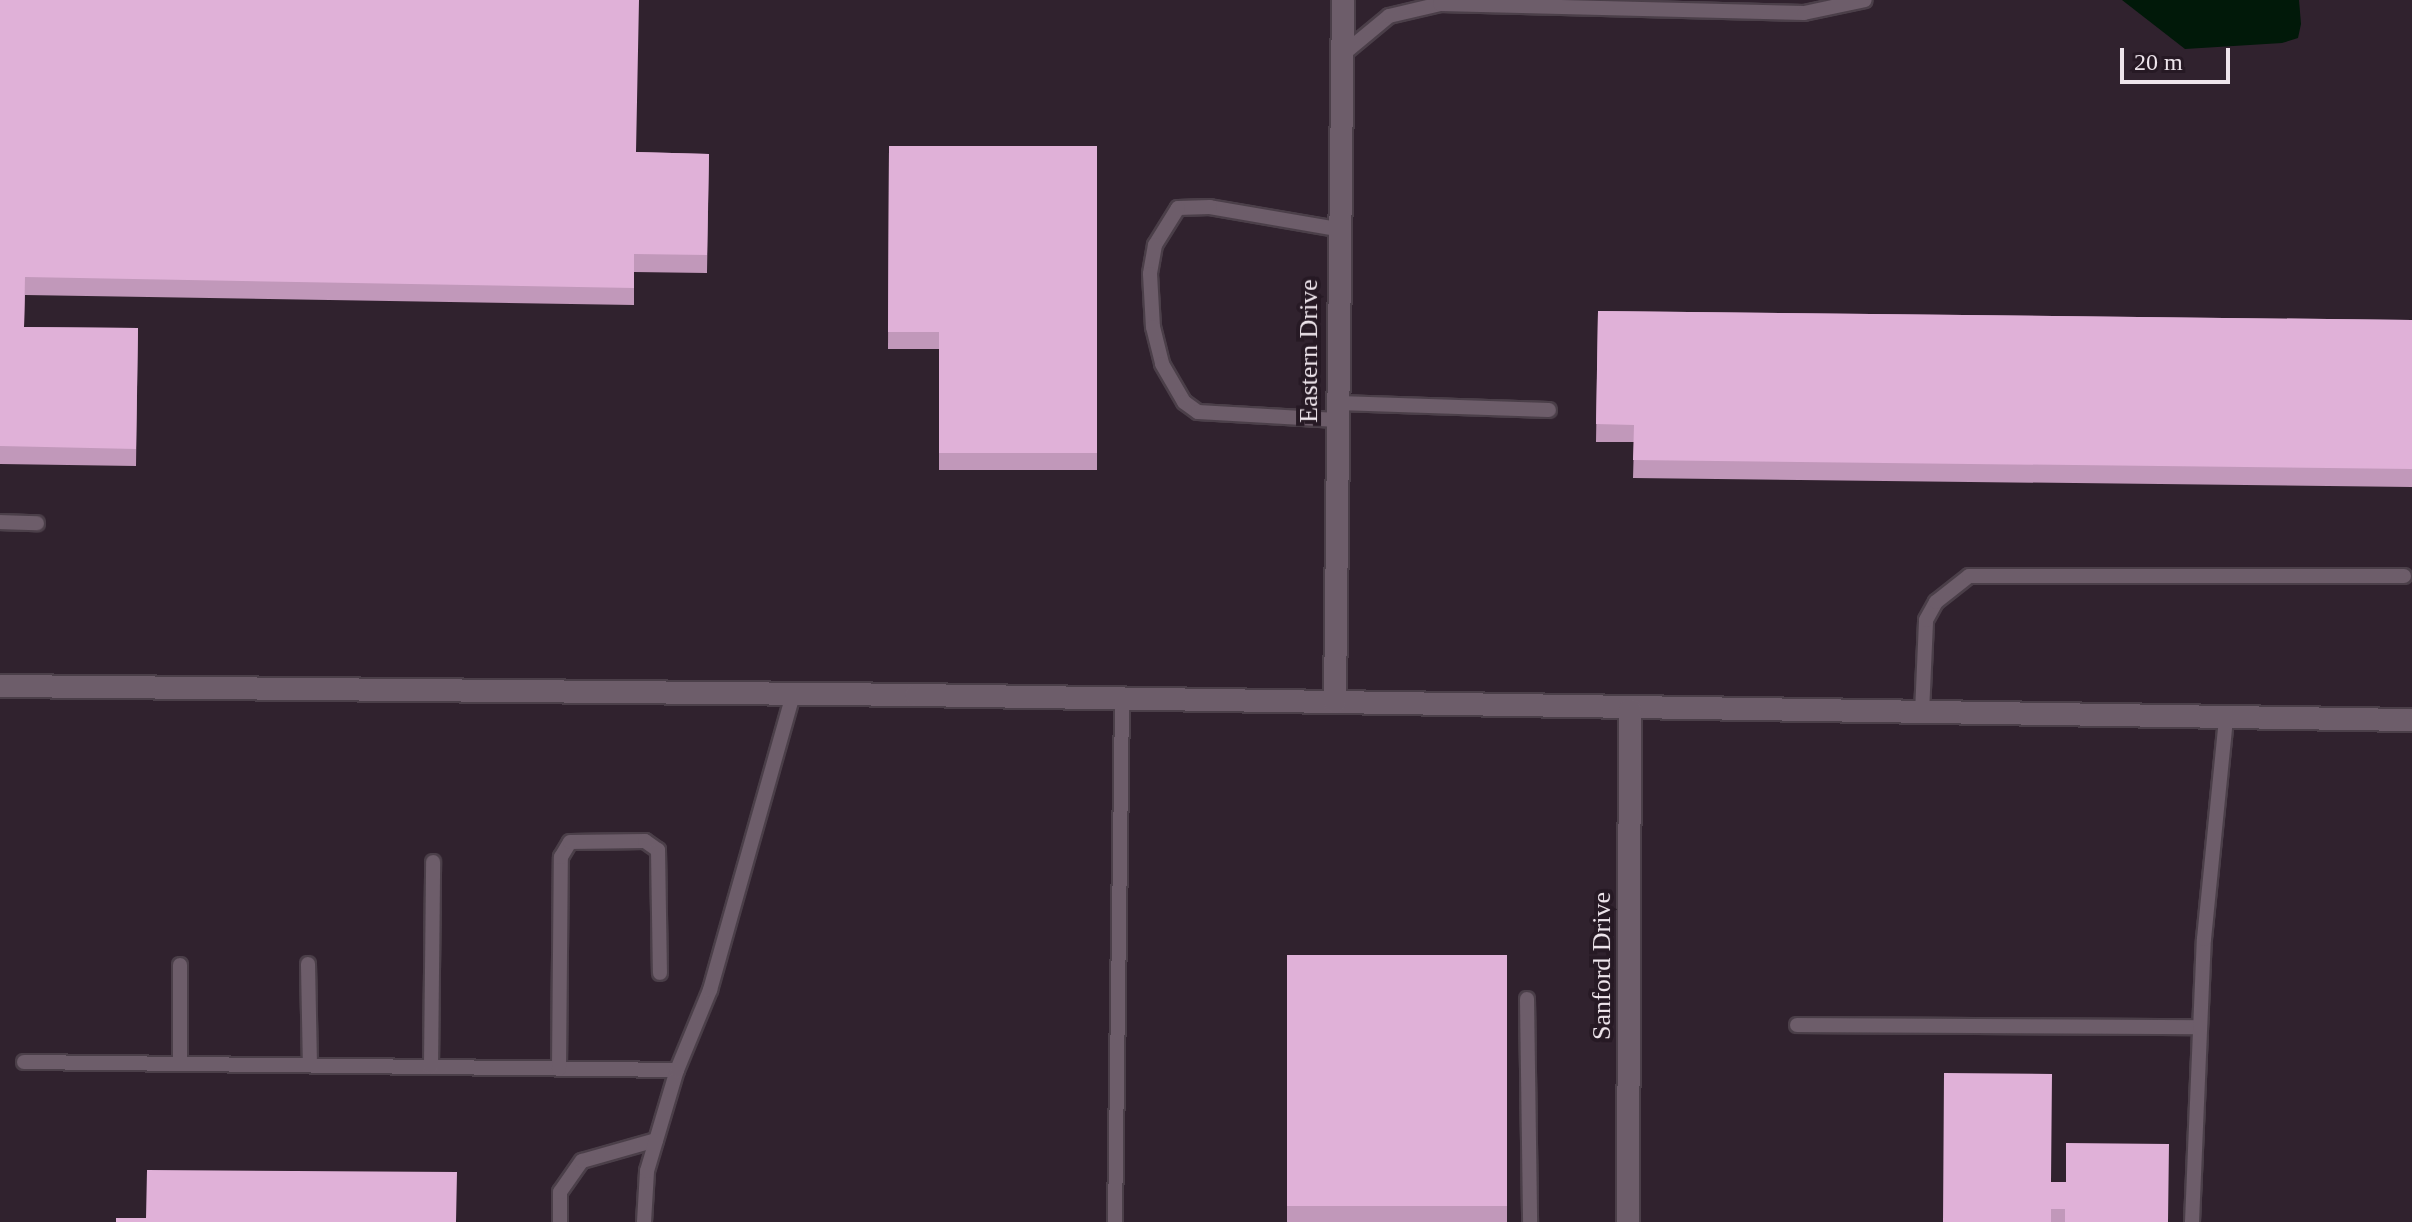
<!DOCTYPE html>
<html>
<head>
<meta charset="utf-8">
<style>
	body { margin:0 }
	#map { position:relative; width:2412px; height:1222px; overflow:hidden; background:#30222e; font-family:"Times New Roman",serif }
	div>[style] { position:absolute }
	.water>* { inset:0; background:#011909 }
	.roads { filter:drop-shadow(2px 0 #4b3f49) drop-shadow(-2px 0 #4b3f49) drop-shadow(0 2px #4b3f49) drop-shadow(0 -2px #4b3f49) }
	.service>* { height:14px; margin:-7px; padding:0 7px; transform-origin:7px; border-radius:7px; background:#6d5d6a }
	.minor>* { height:22px; margin:-11px; padding:0 11px; transform-origin:11px; border-radius:11px; background:#6d5d6a }
	.wall>* { inset:0; background:#c198ba; transform-origin:0 0 }
	.building>* { inset:0; background:#e0b1d8; transform-origin:0 0 }
	span { translate:-50% -50%; white-space:nowrap; text-align:center; line-height:1.15; -webkit-text-stroke:8px #261924; paint-order:stroke }
	.street-label { font-size:26px; color:#eee5ec }
	.scale { position:absolute; left:2120px; top:48px; width:110px; height:36px; box-sizing:border-box; border:4px solid #eee5ec; border-top:0; padding-left:10px; font-size:24px; line-height:28px; white-space:nowrap; color:#eee5ec; -webkit-text-stroke:6px #261924; paint-order:stroke }
</style>
</head>
<body>
<div id="map">
	<div class="water">
		<i style="clip-path:polygon(2122px 0,2299px 0,2301px 24px,2298px 38px,2282px 43px,2185px 49px)"></i>
	</div>
	<div class="roads">
		<div class="service">
			<i style="left:1342px;top:55px;width:61px;rotate:-39.7deg"></i>
			<i style="left:1389px;top:16px;width:52px;rotate:-13.2deg"></i>
			<i style="left:1440px;top:4px;width:364px;rotate:1.4deg"></i>
			<i style="left:1804px;top:13px;width:62px;rotate:-12deg"></i>
			<i style="left:1337px;top:229px;width:129px;rotate:-170.2deg"></i>
			<i style="left:1210px;top:207px;width:32px;rotate:178deg"></i>
			<i style="left:1178px;top:208px;width:44px;rotate:121.9deg"></i>
			<i style="left:1155px;top:245px;width:29px;rotate:100deg"></i>
			<i style="left:1150px;top:274px;width:53px;rotate:86.8deg"></i>
			<i style="left:1153px;top:327px;width:38px;rotate:76deg"></i>
			<i style="left:1162px;top:364px;width:44px;rotate:59.9deg"></i>
			<i style="left:1184px;top:402px;width:17px;rotate:36deg"></i>
			<i style="left:1198px;top:412px;width:139px;rotate:3.3deg"></i>
			<i style="left:1338px;top:403px;width:211px;rotate:1.9deg"></i>
			<i style="left:0;top:522px;width:37px;rotate:2deg"></i>
			<i style="left:1922px;top:713px;width:93px;rotate:-87.5deg"></i>
			<i style="left:1926px;top:620px;width:21px;rotate:-61deg"></i>
			<i style="left:1936px;top:602px;width:42px;rotate:-38.2deg"></i>
			<i style="left:1969px;top:576px;width:435px"></i>
			<i style="left:308px;top:964px;width:101px;rotate:88.9deg"></i>
			<i style="left:1527px;top:999px;width:223px;rotate:89.2deg"></i>
			<i style="left:1797px;top:1025px;width:401px;rotate:0.3deg"></i>
			<i style="left:24px;top:1062px;width:653px;rotate:0.7deg"></i>
			<i style="left:180px;top:1064px;width:99px;rotate:-90deg"></i>
			<i style="left:431px;top:1067px;width:205px;rotate:-89.4deg"></i>
			<i style="left:559px;top:1069px;width:212px;rotate:-89.5deg"></i>
			<i style="left:561px;top:857px;width:17px;rotate:-59deg"></i>
			<i style="left:570px;top:842px;width:75px;rotate:-0.8deg"></i>
			<i style="left:645px;top:841px;width:16px;rotate:35deg"></i>
			<i style="left:658px;top:850px;width:123px;rotate:89.1deg"></i>
			<i style="left:560px;top:1222px;width:30px;rotate:-90deg"></i>
			<i style="left:560px;top:1192px;width:38px;rotate:-55deg"></i>
			<i style="left:582px;top:1161px;width:77px;rotate:-15.8deg"></i>
			<i style="left:644px;top:1222px;width:51px;rotate:-86.6deg"></i>
			<i style="left:647px;top:1171px;width:105px;rotate:-73.5deg"></i>
			<i style="left:677px;top:1070px;width:87px;rotate:-67.6deg"></i>
			<i style="left:710px;top:990px;width:307px;rotate:-74.3deg"></i>
			<i style="left:1115px;top:1222px;width:523px;rotate:-89.23deg"></i>
			<i style="left:2192px;top:1222px;width:283px;rotate:-87.6deg"></i>
			<i style="left:2204px;top:939px;width:222px;rotate:-84.3deg"></i>
		</div>
		<div class="minor">
			<i style="left:0;top:686px;width:916px;rotate:0.56deg"></i>
			<i style="left:916px;top:695px;width:1496px;rotate:0.96deg"></i>
			<i style="left:1335px;top:702px;width:702px;rotate:-89.35deg"></i>
			<i style="left:1628px;top:1222px;width:512px;rotate:-89.78deg"></i>
		</div>
	</div>
	<div class="wall">
		<i style="clip-path:polygon(0 0,636px 152px,709px 154px,707px 273px,634px 272px,634px 305px,25px 295px,24px 327px,138px 328px,136px 466px,0 464px)"></i>
		<i style="clip-path:polygon(889px 146px,1097px 146px,1097px 470px,939px 470px,939px 349px,888px 349px)"></i>
		<i style="clip-path:polygon(1598px 311px,2412px 320px,2412px 487px,1633px 478px,1634px 442px,1596px 442px)"></i>
		<i style="left:1507px;top:955px;width:267px;height:220px;rotate:90deg"></i>
		<i style="clip-path:polygon(2051px 1182px,2168px 1222px,1943px 1222px)"></i>
	</div>
	<div class="building">
		<i style="clip-path:polygon(0 0,639px 0,636px 152px,709px 154px,707px 255px,634px 254px,634px 288px,25px 277px,24px 327px,138px 328px,136px 449px,0 446px)"></i>
		<i style="clip-path:polygon(889px 146px,1097px 146px,1097px 453px,939px 453px,939px 332px,888px 332px)"></i>
		<i style="clip-path:polygon(1598px 311px,2412px 320px,2412px 469px,1633px 460px,1634px 425px,1596px 424px)"></i>
		<i style="left:1507px;top:955px;width:251px;height:220px;rotate:90deg"></i>
		<i style="clip-path:polygon(1944px 1073px,2052px 1074px,2051px 1182px,2066px 1182px,2066px 1143px,2169px 1144px,2168px 1222px,2065px 1222px,2065px 1209px,2051px 1209px,2051px 1222px,1943px 1222px)"></i>
		<i style="clip-path:polygon(147px 1170px,457px 1172px,456px 1222px,116px 1222px,116px 1218px,146px 1218px)"></i>
	</div>
	<div class="street-label">
		<span style="left:1309px;top:351px;rotate:-90deg">Eastern Drive</span>
		<span style="left:1602px;top:966px;rotate:-90deg">Sanford Drive</span>
	</div>
	<div class="scale">20 m</div>
</div>
</body>
</html>
